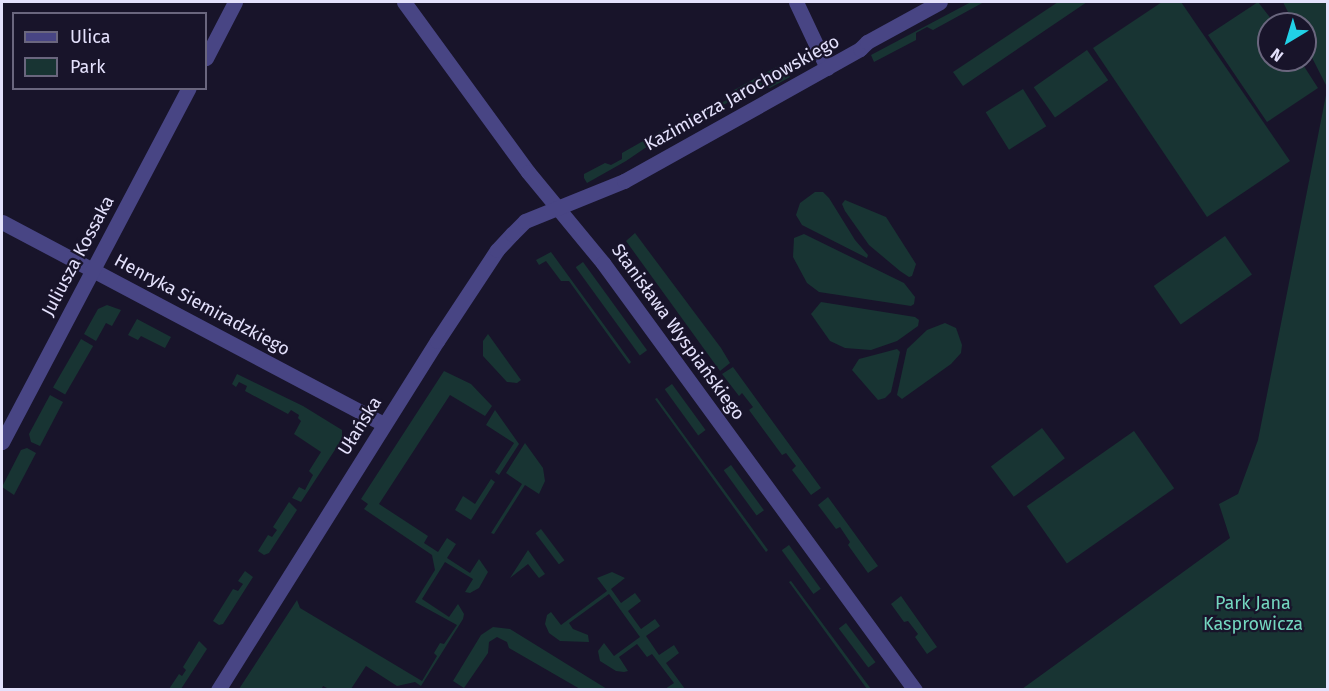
<!DOCTYPE html>
<html>
<head>
<meta charset="utf-8">
<style>
	body { margin:0 }
	#map { position:relative; width:1329px; height:691px; overflow:hidden; background:#18142a; font-family:"Fira Sans",sans-serif }
	div>[style] { position:absolute }
	.green>* { inset:0; background:#183433; transform-origin:0 0 }
	.minor>* { height:15px; margin:-7.5px; padding:0 7.5px; transform-origin:7.5px; border-radius:7.5px; background:#484584 }
	span { translate:-50% -50%; white-space:nowrap; text-align:center; line-height:1.15; -webkit-text-stroke:4.5px #18142a; paint-order:stroke }
	.street-label { font-size:18px; color:#e4e1fc }
	.park-label { font-size:18px; color:#73d6bf }
	.frame { position:absolute; inset:0; border:3px solid #e4e1fc; pointer-events:none }
	.legend { position:absolute; left:12px; top:12px; width:195px; height:78px; box-sizing:border-box; background:#18142a; border:2px solid #6a667e; margin:0; padding:8px 10px; list-style:none; font-size:18px; color:#e4e1fc }
	.legend li { display:flex; align-items:center; gap:12px; height:30px }
	.legend b { width:30px; border:2px solid #6a667e }
	.north { position:absolute; left:1257px; top:12px; width:60px; height:60px; box-sizing:border-box; background:#18142a; border:2px solid #6a667e; border-radius:50%; rotate:218deg; font-size:16px; font-weight:700; line-height:24px; text-align:center; color:#e4e1fc }
	.north::after { content:''; display:block; margin:auto; width:21px; height:27px; background:#21d1e7; clip-path:polygon(50% 0,100% 100%,50% 72%,0 100%) }
</style>
</head>
<body>
<div id="map">
	<div class="green">
		<i style="clip-path:polygon(971px 2px,984px 2px,933px 30px,927px 27px,916px 33px,916px 40px,874px 62px,871px 55px)"></i>
		<i style="clip-path:polygon(1058px 2px,1087px 2px,963px 86px,953px 72px)"></i>
		<i style="clip-path:polygon(1162px 2px,1181px 2px,1290px 161px,1207px 217px,1093px 48px)"></i>
		<i style="clip-path:polygon(1258px 2px,1275px 24px,1269px 24px,1269px 60px,1300px 60px,1318px 88px,1267px 122px,1208px 35px)"></i>
		<i style="clip-path:polygon(1283px 2px,1327px 2px,1327px 87px,1305px 44px,1305px 24px,1294px 24px)"></i>
		<i style="left:1087px;top:50px;width:37px;height:65px;rotate:55deg"></i>
		<i style="clip-path:polygon(780px 65px,784px 66px,790px 77px,770px 88px,761px 85px,693px 121px,690px 115px,716px 101px,721px 103px,732px 97px,734px 90px)"></i>
		<i style="left:1023px;top:89px;width:44px;height:44px;rotate:58deg"></i>
		<i style="clip-path:polygon(1327px 90px,1327px 689px,1022px 689px,1230px 538px,1219px 504px,1238px 494px,1258px 440px)"></i>
		<i style="clip-path:polygon(666px 128px,669px 134px,664px 133px,650px 141px,648px 146px,626px 161px,587px 183px,584px 178px,584px 174px,605px 163px,611px 165px,622px 159px,622px 153px)"></i>
		<i style="clip-path:polygon(815px 192px,823px 192px,829px 198px,855px 240px,868px 255px,867px 258px,802px 225px,796px 215px,800px 203px)"></i>
		<i style="clip-path:polygon(845px 200px,886px 217px,916px 264px,912px 276px,909px 277px,900px 271px,869px 245px,845px 211px,842px 204px)"></i>
		<i style="clip-path:polygon(635px 233px,721px 348px,730px 363px,720px 371px,626px 241px)"></i>
		<i style="clip-path:polygon(804px 234px,904px 283px,915px 297px,914px 304px,911px 306px,819px 292px,807px 283px,793px 257px,794px 238px)"></i>
		<i style="left:1225px;top:236px;width:47px;height:87px;rotate:55deg"></i>
		<i style="clip-path:polygon(551px 252px,631px 362px,629px 364px,569px 281px,561px 281px,546px 261px,539px 265px,536px 260px)"></i>
		<i style="left:583px;top:262px;width:109px;height:9px;rotate:54deg"></i>
		<i style="clip-path:polygon(821px 302px,915px 317px,919px 320px,918px 326px,897px 341px,871px 350px,845px 348px,830px 341px,811px 314px)"></i>
		<i style="clip-path:polygon(107px 305px,121px 310px,112px 326px,106px 323px,96px 341px,84px 334px,98px 309px)"></i>
		<i style="clip-path:polygon(137px 319px,171px 337px,165px 348px,141px 336px,138px 340px,128px 335px)"></i>
		<i style="clip-path:polygon(945px 323px,956px 328px,962px 345px,961px 353px,951px 364px,902px 399px,897px 395px,907px 349px,927px 330px)"></i>
		<i style="clip-path:polygon(488px 334px,521px 380px,517px 383px,507px 382px,483px 356px,483px 341px)"></i>
		<i style="left:81px;top:339px;width:14px;height:56px;rotate:30deg"></i>
		<i style="clip-path:polygon(897px 349px,900px 352px,891px 392px,885px 398px,878px 400px,852px 370px,859px 359px)"></i>
		<i style="clip-path:polygon(733px 367px,821px 488px,811px 495px,792px 470px,796px 466px,786px 453px,782px 455px,749px 410px,753px 407px,742px 393px,739px 396px,722px 374px)"></i>
		<i style="clip-path:polygon(444px 371px,471px 384px,492px 406px,485px 416px,450px 395px,379px 504px,428px 536px,424px 543px,438px 552px,447px 538px,456px 544px,447px 558px,470px 573px,479px 559px,488px 572px,479px 588px,470px 593px,465px 592px,473px 579px,445px 562px,422px 599px,449px 617px,458px 604px,464px 614px,463px 619px,421px 686px,415px 682px,397px 686px,366px 666px,351px 689px,329px 689px,323px 686px,321px 690px,239px 689px,297px 600px,300px 608px,422px 681px,437px 656px,434px 653px,440px 643px,444px 644px,457px 625px,415px 602px,435px 570px,432px 555px,364px 509px,368px 504px,361px 499px)"></i>
		<i style="clip-path:polygon(237px 374px,303px 406px,342px 430px,342px 439px,301px 502px,292px 498px,299px 487px,305px 490px,313px 475px,309px 471px,321px 452px,294px 434px,301px 421px,298px 418px,299px 415px,291px 410px,288px 414px,245px 391px,247px 386px,239px 382px,236px 387px,232px 384px)"></i>
		<i style="left:672px;top:384px;width:57px;height:9px;rotate:54deg"></i>
		<i style="clip-path:polygon(50px 395px,63px 402px,40px 446px,31px 442px,29px 434px)"></i>
		<i style="clip-path:polygon(657px 398px,768px 550px,766px 552px,655px 399px)"></i>
		<i style="clip-path:polygon(495px 410px,519px 444px,499px 475px,495px 472px,514px 443px,486px 425px)"></i>
		<i style="left:1042px;top:428px;width:38px;height:64px;rotate:53deg"></i>
		<i style="left:1134px;top:431px;width:70px;height:131px;rotate:55deg"></i>
		<i style="clip-path:polygon(525px 443px,543px 468px,545px 481px,539px 494px,525px 485px,494px 534px,491px 533px,522px 484px,506px 473px)"></i>
		<i style="clip-path:polygon(27px 448px,36px 453px,14px 495px,2px 487px,21px 450px)"></i>
		<i style="left:731px;top:465px;width:56px;height:9px;rotate:54deg"></i>
		<i style="clip-path:polygon(491px 479px,495px 482px,471px 520px,455px 510px,463px 496px,475px 504px)"></i>
		<i style="clip-path:polygon(828px 497px,878px 566px,868px 573px,848px 545px,850px 542px,840px 527px,836px 529px,818px 505px)"></i>
		<i style="clip-path:polygon(289px 502px,297px 510px,269px 553px,264px 555px,258px 551px,268px 535px,272px 537px,277px 530px,273px 527px)"></i>
		<i style="left:541px;top:529px;width:39px;height:7px;rotate:53deg"></i>
		<i style="left:789px;top:545px;width:54px;height:9px;rotate:54deg"></i>
		<i style="clip-path:polygon(528px 550px,545px 574px,539px 578px,528px 564px,510px 578px)"></i>
		<i style="clip-path:polygon(245px 571px,253px 577px,223px 624px,219px 625px,213px 621px,233px 589px,238px 591px,243px 584px,238px 581px)"></i>
		<i style="clip-path:polygon(612px 572px,625px 578px,611px 589px,621px 603px,635px 593px,641px 601px,628px 611px,641px 629px,655px 619px,660px 626px,646px 636px,659px 655px,674px 645px,679px 653px,666px 663px,685px 689px,665px 689px,674px 683px,652px 654px,647px 657px,637px 644px,619px 657px,628px 671px,624px 672px,616px 671px,600px 661px,598px 651px,604px 643px,614px 656px,640px 637px,609px 594px,569px 623px,573px 629px,588px 635px,589px 642px,560px 641px,549px 633px,545px 624px,547px 615px,551px 612px,561px 625px,607px 591px,597px 578px)"></i>
		<i style="clip-path:polygon(791px 581px,871px 689px,867px 689px,789px 582px)"></i>
		<i style="clip-path:polygon(901px 596px,937px 647px,927px 654px,915px 637px,918px 634px,908px 621px,904px 622px,891px 604px)"></i>
		<i style="left:846px;top:623px;width:49px;height:9px;rotate:53deg"></i>
		<i style="clip-path:polygon(493px 627px,510px 629px,607px 689px,580px 689px,509px 648px,507px 642px,497px 637px,489px 642px,488px 653px,464px 688px,453px 681px,481px 635px)"></i>
		<i style="clip-path:polygon(199px 641px,207px 649px,181px 689px,169px 689px,179px 674px,182px 676px,186px 670px,183px 667px)"></i>
	</div>
	<div class="minor">
		<i style="left:404px;top:2px;width:210px;rotate:53.9deg"></i>
		<i style="left:528px;top:172px;width:118px;rotate:50.5deg"></i>
		<i style="left:603px;top:263px;width:529px;rotate:53.85deg"></i>
		<i style="left:796px;top:2px;width:73px;rotate:64.8deg"></i>
		<i style="left:206px;top:58px;width:63px;rotate:-62.6deg"></i>
		<i style="left:2px;top:222px;width:432px;rotate:27.9deg"></i>
		<i style="left:2px;top:442px;width:400px;rotate:-62.2deg"></i>
		<i style="left:218px;top:690px;width:412px;rotate:-57.9deg"></i>
		<i style="left:437px;top:341px;width:109px;rotate:-56.6deg"></i>
		<i style="left:497px;top:250px;width:22px;rotate:-47deg"></i>
		<i style="left:512px;top:234px;width:18px;rotate:-45deg"></i>
		<i style="left:525px;top:221px;width:107px;rotate:-22deg"></i>
		<i style="left:624px;top:181px;width:270px;rotate:-29.2deg"></i>
		<i style="left:860px;top:49px;width:10px;rotate:-45deg"></i>
		<i style="left:867px;top:42px;width:83px;rotate:-28.7deg"></i>
	</div>
	<div class="street-label">
		<span style="left:742px;top:93px;rotate:-29deg">Kazimierza Jarochowskiego</span>
		<span style="left:78px;top:256px;rotate:-62deg">Juliusza Kossaka</span>
		<span style="left:202px;top:305px;rotate:28deg">Henryka Siemiradzkiego</span>
		<span style="left:678px;top:332px;rotate:54deg">Stanisława Wyspiańskiego</span>
		<span style="left:360px;top:426px;rotate:-58deg">Ułańska</span>
	</div>
	<div class="park-label">
		<span style="left:1253px;top:614px">Park Jana<br>Kasprowicza</span>
	</div>
	<div class="frame"></div>
	<ul class="legend">
	<li><b style="height:8px;background:#484584"></b>Ulica</li>
	<li><b style="height:16px;background:#183433"></b>Park</li>
	</ul>
	<div class="north">N</div>
</div>
</body>
</html>
